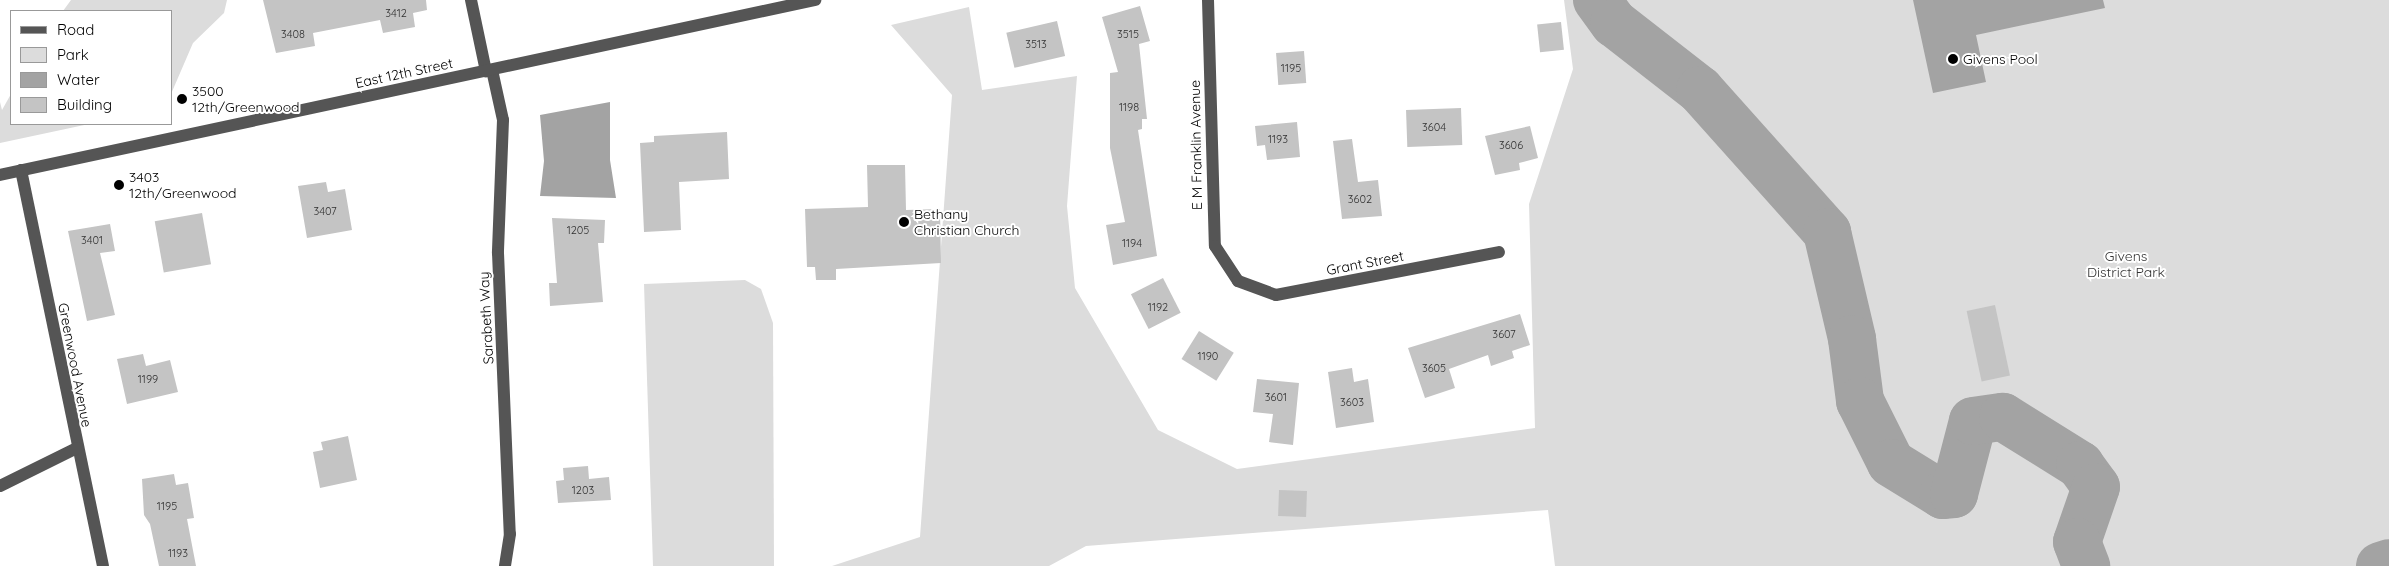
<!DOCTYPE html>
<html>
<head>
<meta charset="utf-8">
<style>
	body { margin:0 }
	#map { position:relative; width:2389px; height:566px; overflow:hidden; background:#fff; font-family:Quicksand,sans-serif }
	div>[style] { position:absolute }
	.green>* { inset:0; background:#dcdcdc }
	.water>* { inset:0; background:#a3a3a3 }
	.river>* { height:48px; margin:-24px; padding:0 24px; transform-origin:24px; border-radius:24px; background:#a3a3a3 }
	.building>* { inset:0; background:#c4c4c4; transform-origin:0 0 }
	.minor>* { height:12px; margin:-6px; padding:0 6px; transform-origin:6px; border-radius:6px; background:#555 }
	.dots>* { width:14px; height:14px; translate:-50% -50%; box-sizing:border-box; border:2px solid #fff; border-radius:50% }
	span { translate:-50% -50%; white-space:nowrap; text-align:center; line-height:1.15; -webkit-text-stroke:4px #fff; paint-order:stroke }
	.number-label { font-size:11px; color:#313131 }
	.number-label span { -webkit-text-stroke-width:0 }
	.poi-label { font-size:14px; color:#000 }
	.left { translate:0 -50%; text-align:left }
	.street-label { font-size:14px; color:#000 }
	.park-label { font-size:14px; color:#333 }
	.legend { position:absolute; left:10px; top:10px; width:162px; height:115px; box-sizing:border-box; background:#fff; border:1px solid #999; margin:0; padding:6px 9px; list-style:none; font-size:15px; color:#000 }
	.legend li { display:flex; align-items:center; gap:10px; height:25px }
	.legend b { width:25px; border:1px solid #999 }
</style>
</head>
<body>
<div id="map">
	<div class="green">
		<i style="clip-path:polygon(71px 0,227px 0,224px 13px,193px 43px,171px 94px,171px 11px,63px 11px)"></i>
		<i style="clip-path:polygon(1564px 0,2389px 0,2389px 566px,1555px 566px,1548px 510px,1086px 546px,1049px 566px,832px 566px,920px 537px,952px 95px,891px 25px,969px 7px,982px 90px,1077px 76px,1067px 206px,1075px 288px,1158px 430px,1237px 469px,1535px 428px,1529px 204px,1573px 69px)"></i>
		<i style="clip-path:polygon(11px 94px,11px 124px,89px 124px,0 143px,0 102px,2px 110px)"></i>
		<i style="clip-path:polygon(745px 280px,761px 289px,773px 323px,774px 566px,653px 566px,644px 284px)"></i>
	</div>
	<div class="water">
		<i style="clip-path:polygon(1913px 0,2103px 0,2105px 8px,1976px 35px,1986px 82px,1933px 93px)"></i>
		<i style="clip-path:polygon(610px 102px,610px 160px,616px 198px,540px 196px,544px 161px,540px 115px)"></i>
	</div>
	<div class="river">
		<i style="left:1597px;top:0;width:29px;rotate:54deg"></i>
		<i style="left:1614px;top:23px;width:109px;rotate:37.9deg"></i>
		<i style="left:1700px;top:90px;width:191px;rotate:48.2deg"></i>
		<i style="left:1827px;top:232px;width:110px;rotate:76.8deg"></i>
		<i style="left:1852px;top:339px;width:63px;rotate:82.6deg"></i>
		<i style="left:1860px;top:401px;width:69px;rotate:63.4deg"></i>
		<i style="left:1891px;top:463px;width:61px;rotate:31.6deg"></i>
		<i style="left:1943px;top:495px;width:11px;rotate:-5deg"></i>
		<i style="left:1954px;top:494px;width:75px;rotate:-75.4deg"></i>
		<i style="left:1973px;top:421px;width:30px;rotate:-8deg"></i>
		<i style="left:2003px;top:417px;width:91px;rotate:31.9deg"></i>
		<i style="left:2080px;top:465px;width:27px;rotate:54deg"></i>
		<i style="left:2096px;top:487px;width:58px;rotate:109.1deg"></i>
		<i style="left:2077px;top:542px;width:26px;rotate:69deg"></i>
		<i style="left:2380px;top:566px;width:9px;rotate:-18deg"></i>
	</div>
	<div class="building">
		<i style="clip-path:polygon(263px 0,426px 0,427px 10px,413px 13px,415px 27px,383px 33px,380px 20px,313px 33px,315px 46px,276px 53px)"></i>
		<i style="clip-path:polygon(1140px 6px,1150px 41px,1139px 44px,1147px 119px,1142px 119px,1142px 129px,1138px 130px,1157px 256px,1113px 265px,1106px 225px,1125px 222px,1110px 148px,1110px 73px,1118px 72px,1102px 17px)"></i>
		<i style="left:1057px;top:21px;width:36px;height:52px;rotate:77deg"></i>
		<i style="left:1561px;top:22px;width:28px;height:24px;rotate:84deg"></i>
		<i style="left:1304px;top:51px;width:32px;height:28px;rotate:86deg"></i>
		<i style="left:1461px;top:108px;width:37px;height:55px;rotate:88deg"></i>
		<i style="clip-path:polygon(1297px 122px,1300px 157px,1267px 160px,1265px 145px,1257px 146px,1255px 126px)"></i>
		<i style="clip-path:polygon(1530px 126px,1538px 158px,1519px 163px,1520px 170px,1495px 175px,1485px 136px)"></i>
		<i style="clip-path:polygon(727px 132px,729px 179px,679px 182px,681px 230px,644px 232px,640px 143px,654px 142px,654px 136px)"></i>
		<i style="clip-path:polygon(1352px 139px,1358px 182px,1378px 180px,1382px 216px,1342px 219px,1333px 141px)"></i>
		<i style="clip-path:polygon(867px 165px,905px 165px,906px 210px,940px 209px,941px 263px,836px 269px,836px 280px,816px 280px,815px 267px,807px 267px,805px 209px,868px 207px)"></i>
		<i style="clip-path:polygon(326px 182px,328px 192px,345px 189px,352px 230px,307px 238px,298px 186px)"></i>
		<i style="left:202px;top:213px;width:52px;height:48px;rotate:80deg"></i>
		<i style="clip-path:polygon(552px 218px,605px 220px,604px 243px,598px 243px,603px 302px,550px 306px,549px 283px,557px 283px)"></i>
		<i style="clip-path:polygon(110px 224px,115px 251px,100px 253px,115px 315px,87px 321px,68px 231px)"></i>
		<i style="left:1163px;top:278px;width:39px;height:36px;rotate:63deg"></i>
		<i style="left:1995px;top:305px;width:72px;height:29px;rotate:78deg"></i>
		<i style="clip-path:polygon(1520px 314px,1530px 345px,1512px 351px,1514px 358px,1491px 366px,1488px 355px,1449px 369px,1455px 388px,1425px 398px,1408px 348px)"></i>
		<i style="left:1199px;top:331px;width:41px;height:33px;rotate:32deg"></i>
		<i style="clip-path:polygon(143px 354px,146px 366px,170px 360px,178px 392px,127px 404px,117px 359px)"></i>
		<i style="clip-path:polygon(1352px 368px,1354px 382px,1368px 379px,1374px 422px,1336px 428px,1328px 372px)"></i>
		<i style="clip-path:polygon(1257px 379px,1299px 383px,1293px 445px,1269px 442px,1273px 414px,1253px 412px)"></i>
		<i style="clip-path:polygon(348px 436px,357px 480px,320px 488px,313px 452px,323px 450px,321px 442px)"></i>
		<i style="clip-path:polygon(588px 466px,589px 479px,609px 477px,611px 500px,558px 503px,556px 481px,564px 480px,563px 468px)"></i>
		<i style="clip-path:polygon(174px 474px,176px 485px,188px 483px,194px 518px,187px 519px,196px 566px,159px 566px,150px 524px,144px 515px,142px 479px)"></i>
		<i style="left:1279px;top:490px;width:28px;height:26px;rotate:2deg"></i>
	</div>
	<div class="minor">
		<i style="left:471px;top:0;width:73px;rotate:78.1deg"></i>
		<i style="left:1208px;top:0;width:246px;rotate:88.4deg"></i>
		<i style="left:1215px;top:246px;width:42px;rotate:56.7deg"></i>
		<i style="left:1238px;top:281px;width:40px;rotate:20.2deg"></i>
		<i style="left:1276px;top:295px;width:227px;rotate:-10.9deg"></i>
		<i style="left:492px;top:70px;width:51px;rotate:77.6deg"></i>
		<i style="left:503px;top:120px;width:133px;rotate:92.2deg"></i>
		<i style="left:498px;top:253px;width:281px;rotate:87.6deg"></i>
		<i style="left:510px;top:534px;width:32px;rotate:99deg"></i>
		<i style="left:21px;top:170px;width:404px;rotate:78.3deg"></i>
		<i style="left:0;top:175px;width:834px;rotate:-12.12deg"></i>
		<i style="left:0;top:486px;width:86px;rotate:-26.3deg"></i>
	</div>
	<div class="dots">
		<i style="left:1953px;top:59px;background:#000"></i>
		<i style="left:182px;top:99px;background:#000"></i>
		<i style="left:119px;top:185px;background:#000"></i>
		<i style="left:904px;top:222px;background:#000"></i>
	</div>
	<div class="number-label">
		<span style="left:396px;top:13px">3412</span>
		<span style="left:293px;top:34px">3408</span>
		<span style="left:1128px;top:34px">3515</span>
		<span style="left:1036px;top:44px">3513</span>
		<span style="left:1291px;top:68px">1195</span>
		<span style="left:1129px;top:107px">1198</span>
		<span style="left:1434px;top:127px">3604</span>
		<span style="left:1278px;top:139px">1193</span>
		<span style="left:1511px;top:145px">3606</span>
		<span style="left:1360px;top:199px">3602</span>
		<span style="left:325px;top:211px">3407</span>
		<span style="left:578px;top:230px">1205</span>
		<span style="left:92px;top:240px">3401</span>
		<span style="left:1132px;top:243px">1194</span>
		<span style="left:1158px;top:307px">1192</span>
		<span style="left:1504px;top:334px">3607</span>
		<span style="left:1208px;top:356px">1190</span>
		<span style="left:1434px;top:368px">3605</span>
		<span style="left:148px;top:379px">1199</span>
		<span style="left:1276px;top:397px">3601</span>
		<span style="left:1352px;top:402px">3603</span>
		<span style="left:583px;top:490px">1203</span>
		<span style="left:167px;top:506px">1195</span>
		<span style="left:178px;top:553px">1193</span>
	</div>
	<div class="poi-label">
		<span class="left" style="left:1963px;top:59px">Givens Pool</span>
		<span class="left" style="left:192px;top:99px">3500<br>12th/Greenwood</span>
		<span class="left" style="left:129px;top:185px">3403<br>12th/Greenwood</span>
		<span class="left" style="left:914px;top:222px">Bethany<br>Christian Church</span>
	</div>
	<div class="street-label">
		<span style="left:404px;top:73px;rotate:-12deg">East 12th Street</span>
		<span style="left:1196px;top:145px;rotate:-91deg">E M Franklin Avenue</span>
		<span style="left:1365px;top:263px;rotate:-11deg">Grant Street</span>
		<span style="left:486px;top:318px;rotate:-93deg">Sarabeth Way</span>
		<span style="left:75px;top:365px;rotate:79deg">Greenwood Avenue</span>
	</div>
	<div class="park-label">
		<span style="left:2126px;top:264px">Givens<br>District Park</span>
	</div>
	<ul class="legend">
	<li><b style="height:6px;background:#555"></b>Road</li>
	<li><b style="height:14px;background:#dcdcdc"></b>Park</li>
	<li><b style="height:14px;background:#a3a3a3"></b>Water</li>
	<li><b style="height:14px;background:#c4c4c4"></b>Building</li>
	</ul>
</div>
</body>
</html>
